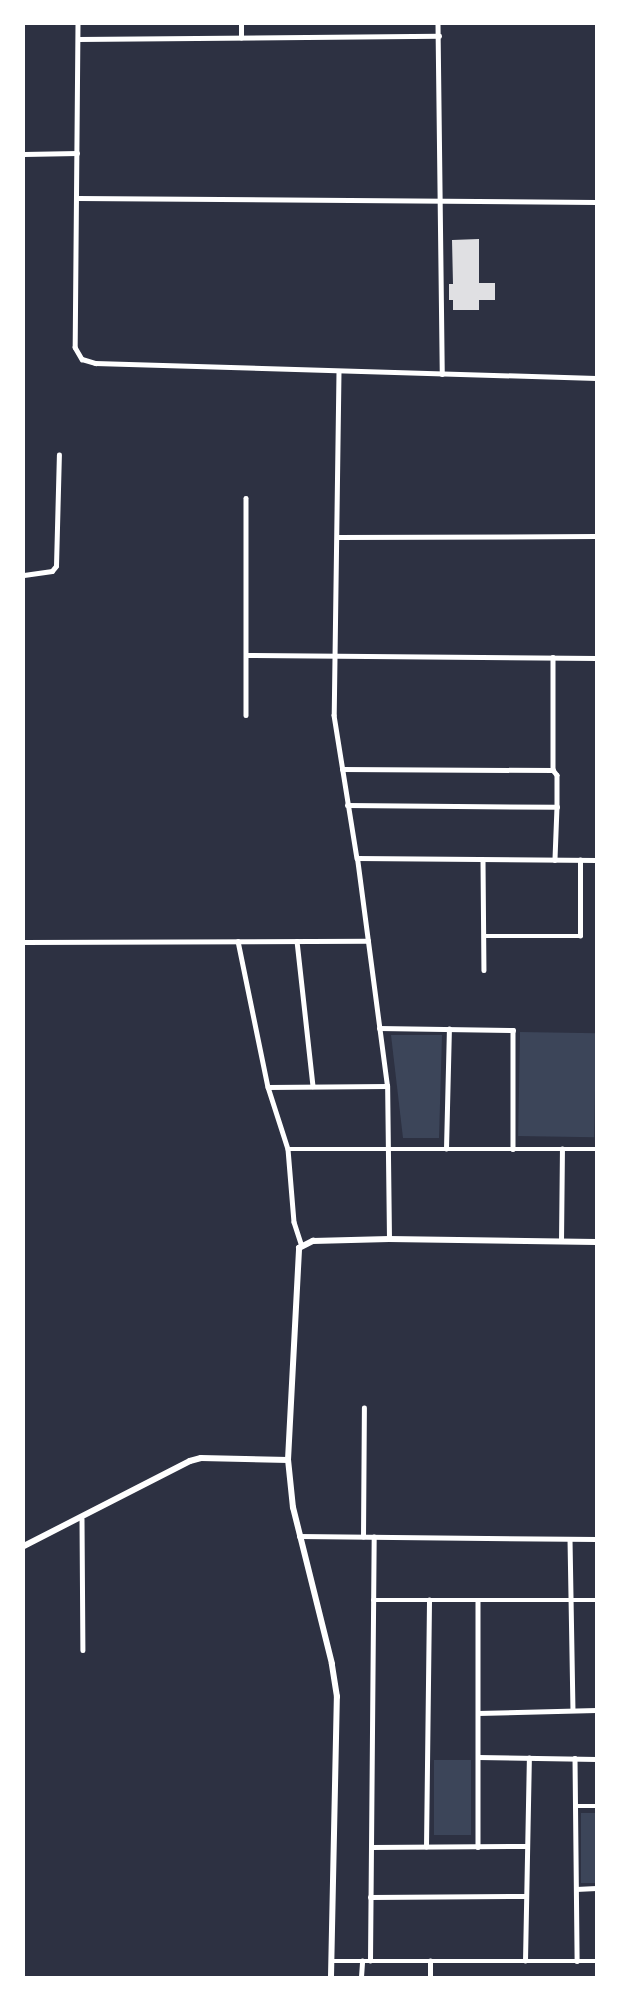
<!DOCTYPE html>
<html>
<head>
<meta charset="utf-8">
<style>
	body { margin:0 }
	#map { position:relative; width:620px; height:2001px; overflow:hidden; background:#2d3142; font-family:"Asap Condensed",sans-serif }
	div>[style] { position:absolute }
	.green>* { inset:0; background:#3c4559; transform-origin:0 0 }
	.building>* { inset:0; background:#e0e0e3 }
	.minor>* { height:4.5px; margin:-2.25px; padding:0 2.25px; transform-origin:2.25px; border-radius:2.25px; background:#fff }
	.tertiary>* { height:5.5px; margin:-2.75px; padding:0 2.75px; transform-origin:2.75px; border-radius:2.75px; background:#fff }
	span { translate:-50% -50%; white-space:nowrap; text-align:center; line-height:1.15; -webkit-text-stroke:4.5px #fff; paint-order:stroke }
	.frame { position:absolute; inset:0; border:25px solid #fff; pointer-events:none }
</style>
</head>
<body>
<div id="map">
	<div class="green">
		<i style="left:520px;top:1032px;width:76px;height:104px;rotate:1deg"></i>
		<i style="clip-path:polygon(391px 1035px,442px 1035px,439px 1138px,403px 1138px)"></i>
		<i style="left:434px;top:1760px;width:37px;height:75px"></i>
		<i style="left:581px;top:1813px;width:15px;height:70px"></i>
	</div>
	<div class="building">
		<i style="clip-path:polygon(479px 239px,479px 283px,495px 283px,495px 300px,479px 300px,479px 310px,453px 310px,453px 300px,449px 300px,449px 284px,453px 284px,452px 240px)"></i>
	</div>
	<div class="minor">
		<i style="left:78px;top:24px;width:323px;rotate:90.5deg"></i>
		<i style="left:75px;top:347px;width:14px;rotate:60deg"></i>
		<i style="left:82px;top:359px;width:14px;rotate:17deg"></i>
		<i style="left:95px;top:363px;width:501px;rotate:1.71deg"></i>
		<i style="left:438px;top:24px;width:350px;rotate:89.3deg"></i>
		<i style="left:241px;top:38px;width:14px;rotate:-90deg"></i>
		<i style="left:78px;top:39px;width:361px;rotate:-0.5deg"></i>
		<i style="left:24px;top:154px;width:53px;rotate:-1.1deg"></i>
		<i style="left:78px;top:198px;width:518px;rotate:0.44deg"></i>
		<i style="left:339px;top:372px;width:343px;rotate:90.8deg"></i>
		<i style="left:334px;top:715px;width:145px;rotate:80.9deg"></i>
		<i style="left:246px;top:498px;width:217px;rotate:90deg"></i>
		<i style="left:338px;top:537px;width:258px;rotate:-0.2deg"></i>
		<i style="left:24px;top:575px;width:28px;rotate:-8deg"></i>
		<i style="left:52px;top:571px;width:6px;rotate:-51deg"></i>
		<i style="left:56px;top:566px;width:111px;rotate:-88.5deg"></i>
		<i style="left:246px;top:655px;width:350px;rotate:0.5deg"></i>
		<i style="left:553px;top:657px;width:113px;rotate:90deg"></i>
		<i style="left:553px;top:770px;width:6px;rotate:51deg"></i>
		<i style="left:557px;top:775px;width:32px;rotate:90deg"></i>
		<i style="left:557px;top:807px;width:53px;rotate:92.2deg"></i>
		<i style="left:342px;top:769px;width:211px;rotate:0.3deg"></i>
		<i style="left:347px;top:805px;width:210px;rotate:0.5deg"></i>
		<i style="left:483px;top:860px;width:110px;rotate:89.5deg"></i>
		<i style="left:484px;top:936px;width:96px"></i>
		<i style="left:580px;top:936px;width:76px;rotate:-90deg"></i>
		<i style="left:238px;top:941px;width:149px;rotate:78.4deg"></i>
		<i style="left:268px;top:1087px;width:65px;rotate:72.1deg"></i>
		<i style="left:288px;top:1149px;width:73px;rotate:85.3deg"></i>
		<i style="left:294px;top:1222px;width:25px;rotate:72deg"></i>
		<i style="left:297px;top:941px;width:146px;rotate:83.7deg"></i>
		<i style="left:24px;top:942px;width:344px;rotate:-0.2deg"></i>
		<i style="left:379px;top:1028px;width:134px;rotate:0.9deg"></i>
		<i style="left:513px;top:1030px;width:119px;rotate:90deg"></i>
		<i style="left:268px;top:1087px;width:119px;rotate:-0.5deg"></i>
		<i style="left:288px;top:1149px;width:308px"></i>
		<i style="left:446px;top:1149px;width:120px;rotate:-88.6deg"></i>
		<i style="left:389px;top:1239px;width:153px;rotate:-90.7deg"></i>
		<i style="left:387px;top:1086px;width:230px;rotate:-97.5deg"></i>
		<i style="left:357px;top:858px;width:239px;rotate:0.5deg"></i>
		<i style="left:561px;top:1241px;width:92px;rotate:-89.4deg"></i>
		<i style="left:82px;top:1519px;width:131px;rotate:89.6deg"></i>
		<i style="left:299px;top:1536px;width:297px;rotate:0.6deg"></i>
		<i style="left:363px;top:1537px;width:129px;rotate:-89.6deg"></i>
		<i style="left:570px;top:1539px;width:171px;rotate:89deg"></i>
		<i style="left:373px;top:1600px;width:223px"></i>
		<i style="left:478px;top:1600px;width:247px;rotate:90deg"></i>
		<i style="left:478px;top:1713px;width:118px;rotate:-1.5deg"></i>
		<i style="left:478px;top:1757px;width:118px;rotate:1deg"></i>
		<i style="left:575px;top:1758px;width:203px;rotate:89.4deg"></i>
		<i style="left:576px;top:1806px;width:20px"></i>
		<i style="left:371px;top:1847px;width:156px;rotate:-0.4deg"></i>
		<i style="left:426px;top:1847px;width:247px;rotate:-89.3deg"></i>
		<i style="left:576px;top:1889px;width:20px;rotate:-3deg"></i>
		<i style="left:370px;top:1897px;width:156px;rotate:-0.4deg"></i>
		<i style="left:332px;top:1961px;width:264px"></i>
		<i style="left:370px;top:1961px;width:424px;rotate:-89.5deg"></i>
		<i style="left:525px;top:1961px;width:203px;rotate:-88.9deg"></i>
		<i style="left:361px;top:1977px;width:16px;rotate:-86deg"></i>
		<i style="left:430px;top:1977px;width:16px;rotate:-90deg"></i>
	</div>
	<div class="tertiary">
		<i style="left:24px;top:1546px;width:186px;rotate:-27.1deg"></i>
		<i style="left:190px;top:1461px;width:11px;rotate:-15deg"></i>
		<i style="left:201px;top:1458px;width:87px;rotate:1.3deg"></i>
		<i style="left:331px;top:1977px;width:280px;rotate:-88.8deg"></i>
		<i style="left:337px;top:1697px;width:33px;rotate:-99deg"></i>
		<i style="left:332px;top:1664px;width:161px;rotate:-104deg"></i>
		<i style="left:293px;top:1508px;width:48px;rotate:-95.9deg"></i>
		<i style="left:288px;top:1460px;width:212px;rotate:-87deg"></i>
		<i style="left:299px;top:1248px;width:16px;rotate:-27deg"></i>
		<i style="left:313px;top:1241px;width:76px;rotate:-1.5deg"></i>
		<i style="left:389px;top:1239px;width:207px;rotate:0.8deg"></i>
	</div>
	<div class="frame"></div>
</div>
</body>
</html>
